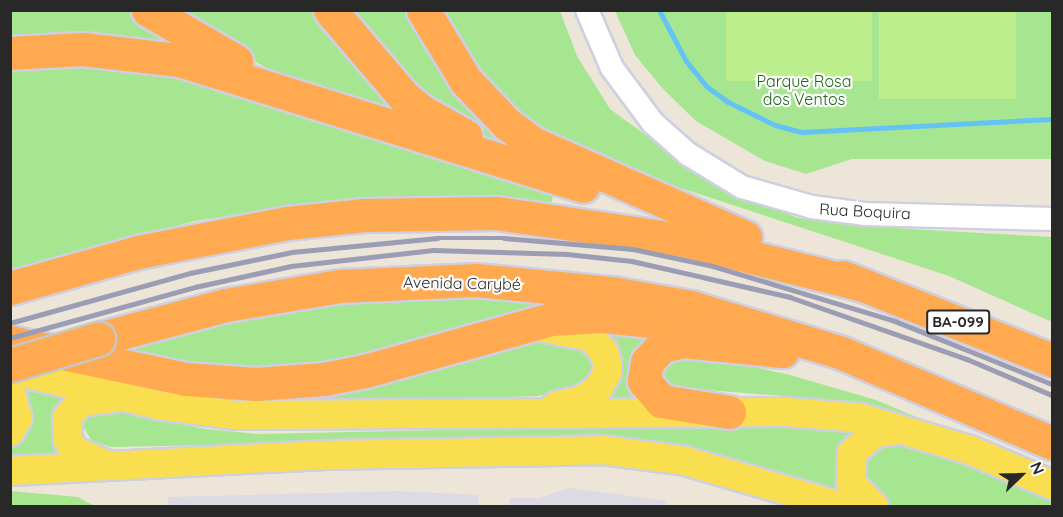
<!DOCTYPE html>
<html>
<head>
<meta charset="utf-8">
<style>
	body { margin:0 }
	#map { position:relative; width:1063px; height:517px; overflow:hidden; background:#ece5d8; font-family:Quicksand,sans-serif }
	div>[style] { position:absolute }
	.industrial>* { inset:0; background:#dddae3 }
	.green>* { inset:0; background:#a7e691 }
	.pitch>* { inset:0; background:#bcef8c; transform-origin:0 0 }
	.stream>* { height:5px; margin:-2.5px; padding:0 2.5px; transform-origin:2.5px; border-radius:2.5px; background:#64c3f5 }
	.roads { filter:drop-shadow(2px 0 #ced0e2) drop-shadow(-2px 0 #ced0e2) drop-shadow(0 2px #ced0e2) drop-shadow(0 -2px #ced0e2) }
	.minor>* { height:22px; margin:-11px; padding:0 11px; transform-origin:11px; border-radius:11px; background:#fff }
	.major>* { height:28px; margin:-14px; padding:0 14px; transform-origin:14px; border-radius:14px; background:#f9df50 }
	.highway>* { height:33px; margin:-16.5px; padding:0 16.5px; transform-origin:16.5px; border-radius:16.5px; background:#ffaa50 }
	.rail>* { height:4.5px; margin:-2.25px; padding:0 2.25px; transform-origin:2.25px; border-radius:2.25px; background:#9b9db4 }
	.bridges { filter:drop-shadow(2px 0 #c7c7c7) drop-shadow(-2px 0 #c7c7c7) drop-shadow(0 2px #c7c7c7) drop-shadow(0 -2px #c7c7c7) }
	.highway-bridge>* { height:33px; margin:-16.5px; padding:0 16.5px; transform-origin:16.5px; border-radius:16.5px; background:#ffaa50 }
	span { translate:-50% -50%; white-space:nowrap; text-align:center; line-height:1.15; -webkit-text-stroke:4.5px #fff; paint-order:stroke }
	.shield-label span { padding:2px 4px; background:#fff; border:2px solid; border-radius:4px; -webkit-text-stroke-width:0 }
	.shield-label { font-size:15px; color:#282828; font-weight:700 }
	.park-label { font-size:16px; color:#1f6815 }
	.street-label { font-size:16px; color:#282828 }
	.frame { position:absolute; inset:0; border:12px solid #282828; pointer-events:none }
	.north { position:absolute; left:991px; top:445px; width:60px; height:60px; -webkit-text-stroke:4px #fff; paint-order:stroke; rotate:67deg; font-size:16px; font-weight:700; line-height:24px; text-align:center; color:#282828 }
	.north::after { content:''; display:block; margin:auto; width:21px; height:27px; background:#282828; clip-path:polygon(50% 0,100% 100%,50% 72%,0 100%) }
</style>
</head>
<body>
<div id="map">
	<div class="industrial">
		<i style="clip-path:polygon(569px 488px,668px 501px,664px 506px,510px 506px,510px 498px,539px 498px)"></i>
		<i style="clip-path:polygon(399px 491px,479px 495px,478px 506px,168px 506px,168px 497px)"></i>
	</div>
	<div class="green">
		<i style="clip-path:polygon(132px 10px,179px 47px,11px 43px,11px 11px)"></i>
		<i style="clip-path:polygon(163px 11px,315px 11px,411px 117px,331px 94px,267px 68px)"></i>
		<i style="clip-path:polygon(341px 11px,413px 11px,498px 133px,491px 139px,429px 104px)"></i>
		<i style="clip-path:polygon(436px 11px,560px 11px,577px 56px,610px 109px,714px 185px,798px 218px,909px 229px,1052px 237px,1052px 322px,949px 276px,583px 156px,502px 106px)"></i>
		<i style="clip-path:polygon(615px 11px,1052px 11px,1052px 159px,852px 159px,806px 174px,765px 161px,696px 121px,663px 89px,635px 55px)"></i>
		<i style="clip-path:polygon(11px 62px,162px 65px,553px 193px,552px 202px,454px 197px,310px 203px,195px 221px,11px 271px)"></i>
		<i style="clip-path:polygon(493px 296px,546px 302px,545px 308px,465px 326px,367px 354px,291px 366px,211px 366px,118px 350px,276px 309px,389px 297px)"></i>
		<i style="clip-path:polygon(602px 326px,657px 332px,636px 396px,640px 404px,604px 404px,615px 388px,620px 360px,615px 342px)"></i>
		<i style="clip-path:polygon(548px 340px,587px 350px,595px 364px,588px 379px,572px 388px,538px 396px,305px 404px,235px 403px,144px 389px,148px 384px)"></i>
		<i style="clip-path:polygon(684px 357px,714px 358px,790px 375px,876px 400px,926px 421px,823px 399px,667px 387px,661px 371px,669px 361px)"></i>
		<i style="clip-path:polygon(31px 390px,63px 397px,52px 421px,61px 455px,11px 456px,10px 447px,32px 415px,28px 392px)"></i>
		<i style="clip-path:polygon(109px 410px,206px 429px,259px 434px,750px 423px,850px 430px,841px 451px,843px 494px,696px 451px,607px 438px,111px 447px,92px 441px,83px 427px,88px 414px)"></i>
		<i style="clip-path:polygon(908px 441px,1052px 497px,1052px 506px,890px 506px,866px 487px,861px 461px,872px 447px)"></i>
		<i style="clip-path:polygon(11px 491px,78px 497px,94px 506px,11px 506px)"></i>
	</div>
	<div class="pitch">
		<i style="left:726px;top:11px;width:146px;height:70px"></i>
		<i style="left:879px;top:11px;width:137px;height:88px"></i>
	</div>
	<div class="stream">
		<i style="left:659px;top:10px;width:58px;rotate:62.1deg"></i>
		<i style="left:686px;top:61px;width:32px;rotate:51deg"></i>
		<i style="left:706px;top:86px;width:27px;rotate:36deg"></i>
		<i style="left:728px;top:102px;width:52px;rotate:26.1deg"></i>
		<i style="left:775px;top:125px;width:28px;rotate:15deg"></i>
		<i style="left:802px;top:132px;width:250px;rotate:-3deg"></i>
	</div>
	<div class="roads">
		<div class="minor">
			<i style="left:587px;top:10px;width:63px;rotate:66.7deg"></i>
			<i style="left:612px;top:68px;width:69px;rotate:53.3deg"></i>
			<i style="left:653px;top:123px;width:47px;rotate:41.5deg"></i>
			<i style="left:688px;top:154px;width:63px;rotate:31.4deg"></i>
			<i style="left:742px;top:187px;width:73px;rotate:15.9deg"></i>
			<i style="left:812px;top:207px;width:53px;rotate:7.5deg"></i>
			<i style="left:865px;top:214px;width:187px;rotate:1.5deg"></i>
		</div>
		<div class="major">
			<i style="left:546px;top:328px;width:45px;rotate:11.6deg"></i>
			<i style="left:590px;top:337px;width:21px;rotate:47deg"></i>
			<i style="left:604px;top:352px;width:11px;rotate:75deg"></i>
			<i style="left:607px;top:363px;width:10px;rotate:90deg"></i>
			<i style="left:607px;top:373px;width:18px;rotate:119deg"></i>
			<i style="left:598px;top:389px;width:20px;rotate:147deg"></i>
			<i style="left:581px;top:400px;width:26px;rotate:167deg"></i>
			<i style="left:10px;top:370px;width:152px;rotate:13.3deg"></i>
			<i style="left:158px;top:405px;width:78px;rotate:7.4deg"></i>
			<i style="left:235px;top:415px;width:552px;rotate:-0.31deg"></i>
			<i style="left:787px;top:412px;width:74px;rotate:4.6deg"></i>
			<i style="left:861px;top:418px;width:114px;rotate:16.4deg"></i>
			<i style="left:970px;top:450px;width:89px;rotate:23.1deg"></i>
			<i style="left:10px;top:389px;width:30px;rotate:75deg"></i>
			<i style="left:18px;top:418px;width:16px;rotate:120deg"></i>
			<i style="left:105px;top:464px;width:34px;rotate:-156deg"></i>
			<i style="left:74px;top:450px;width:12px;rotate:-121deg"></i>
			<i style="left:68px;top:440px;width:22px;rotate:-93deg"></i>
			<i style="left:67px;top:418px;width:21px;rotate:-49deg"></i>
			<i style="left:81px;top:402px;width:32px;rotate:-7deg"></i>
			<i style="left:10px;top:471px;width:316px;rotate:-2.9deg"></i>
			<i style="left:326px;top:455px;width:277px;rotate:-1deg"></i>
			<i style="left:603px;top:450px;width:83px;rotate:7.6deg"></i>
			<i style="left:685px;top:461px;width:161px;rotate:16.2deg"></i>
			<i style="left:874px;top:506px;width:33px;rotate:-135deg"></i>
			<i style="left:851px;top:483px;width:30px;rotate:-88deg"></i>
			<i style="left:852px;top:453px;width:30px;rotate:-41deg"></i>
			<i style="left:875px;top:433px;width:25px;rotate:-7deg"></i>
		</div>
		<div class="highway">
			<i style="left:148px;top:10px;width:102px;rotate:30.1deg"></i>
			<i style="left:330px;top:10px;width:114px;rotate:49.6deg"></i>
			<i style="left:404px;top:97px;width:22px;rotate:39deg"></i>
			<i style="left:421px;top:111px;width:51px;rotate:29.1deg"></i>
			<i style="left:423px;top:10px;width:83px;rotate:58.8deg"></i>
			<i style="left:466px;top:81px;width:59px;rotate:46.4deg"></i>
			<i style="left:507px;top:124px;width:34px;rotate:36deg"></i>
			<i style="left:535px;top:144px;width:230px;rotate:23.9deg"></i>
			<i style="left:10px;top:53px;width:72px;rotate:-3.2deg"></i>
			<i style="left:82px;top:49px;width:98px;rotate:6.5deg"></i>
			<i style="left:179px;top:60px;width:423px;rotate:17.3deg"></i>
			<i style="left:843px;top:277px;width:225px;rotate:21.7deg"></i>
			<i style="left:10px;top:288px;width:133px;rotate:-15.7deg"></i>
			<i style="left:138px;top:252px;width:152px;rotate:-11deg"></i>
			<i style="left:287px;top:223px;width:78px;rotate:-5.9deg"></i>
			<i style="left:365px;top:215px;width:131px;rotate:-0.9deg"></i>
			<i style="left:496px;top:213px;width:189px;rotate:8.2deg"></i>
			<i style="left:683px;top:240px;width:186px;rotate:14deg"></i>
			<i style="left:98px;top:339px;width:132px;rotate:-14.9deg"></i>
			<i style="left:226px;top:305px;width:116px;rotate:-9.5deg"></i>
			<i style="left:340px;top:286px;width:136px;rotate:-2.5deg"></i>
			<i style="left:476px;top:280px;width:137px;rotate:5.5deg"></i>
			<i style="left:612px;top:293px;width:80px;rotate:10deg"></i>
			<i style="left:691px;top:307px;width:158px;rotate:16.9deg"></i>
			<i style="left:842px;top:353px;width:228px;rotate:23.2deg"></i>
			<i style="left:10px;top:342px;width:179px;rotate:11.9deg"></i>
			<i style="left:185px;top:379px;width:71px;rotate:4deg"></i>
			<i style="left:256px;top:384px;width:68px;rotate:-4.2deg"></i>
			<i style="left:324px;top:379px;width:42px;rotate:-11deg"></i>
			<i style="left:365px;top:371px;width:193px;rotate:-15.6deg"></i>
			<i style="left:551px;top:319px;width:52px;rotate:-3.3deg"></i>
			<i style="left:603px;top:316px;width:85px;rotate:6deg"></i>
			<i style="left:729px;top:412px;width:69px;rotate:-170.8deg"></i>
			<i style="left:661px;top:401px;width:26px;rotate:-130deg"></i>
			<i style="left:644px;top:381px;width:19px;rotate:-81deg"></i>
			<i style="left:647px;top:362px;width:22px;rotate:-47deg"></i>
			<i style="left:662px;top:346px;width:22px;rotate:-13deg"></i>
			<i style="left:683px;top:341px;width:100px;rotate:5.8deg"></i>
		</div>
	</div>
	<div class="rail">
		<i style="left:10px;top:323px;width:187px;rotate:-15.5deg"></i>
		<i style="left:190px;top:273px;width:104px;rotate:-11.6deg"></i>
		<i style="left:292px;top:252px;width:146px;rotate:-5.5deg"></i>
		<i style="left:437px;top:238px;width:67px"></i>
		<i style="left:504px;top:238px;width:129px;rotate:4.9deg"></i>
		<i style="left:633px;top:249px;width:82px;rotate:12deg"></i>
		<i style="left:713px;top:266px;width:190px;rotate:16.8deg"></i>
		<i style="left:895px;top:321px;width:169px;rotate:21.9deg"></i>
		<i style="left:10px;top:338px;width:192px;rotate:-15.4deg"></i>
		<i style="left:195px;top:287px;width:98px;rotate:-12.3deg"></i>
		<i style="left:291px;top:266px;width:143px;rotate:-6.4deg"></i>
		<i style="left:433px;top:250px;width:134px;rotate:1.7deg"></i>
		<i style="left:567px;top:254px;width:65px;rotate:6.1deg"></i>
		<i style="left:632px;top:261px;width:162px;rotate:12.8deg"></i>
		<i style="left:790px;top:297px;width:188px;rotate:19.3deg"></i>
		<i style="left:967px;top:359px;width:92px;rotate:23deg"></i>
	</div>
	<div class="bridges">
		<div class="highway-bridge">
			<i style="left:10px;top:365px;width:92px;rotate:-16.5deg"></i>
		</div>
	</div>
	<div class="shield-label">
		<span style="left:958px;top:322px">BA-099</span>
	</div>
	<div class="park-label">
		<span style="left:804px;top:90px">Parque Rosa<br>dos Ventos</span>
	</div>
	<div class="street-label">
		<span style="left:865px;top:211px;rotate:3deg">Rua Boquira</span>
		<span style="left:462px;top:283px;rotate:1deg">Avenida Carybé</span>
	</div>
	<div class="frame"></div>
	<div class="north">N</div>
</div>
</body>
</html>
